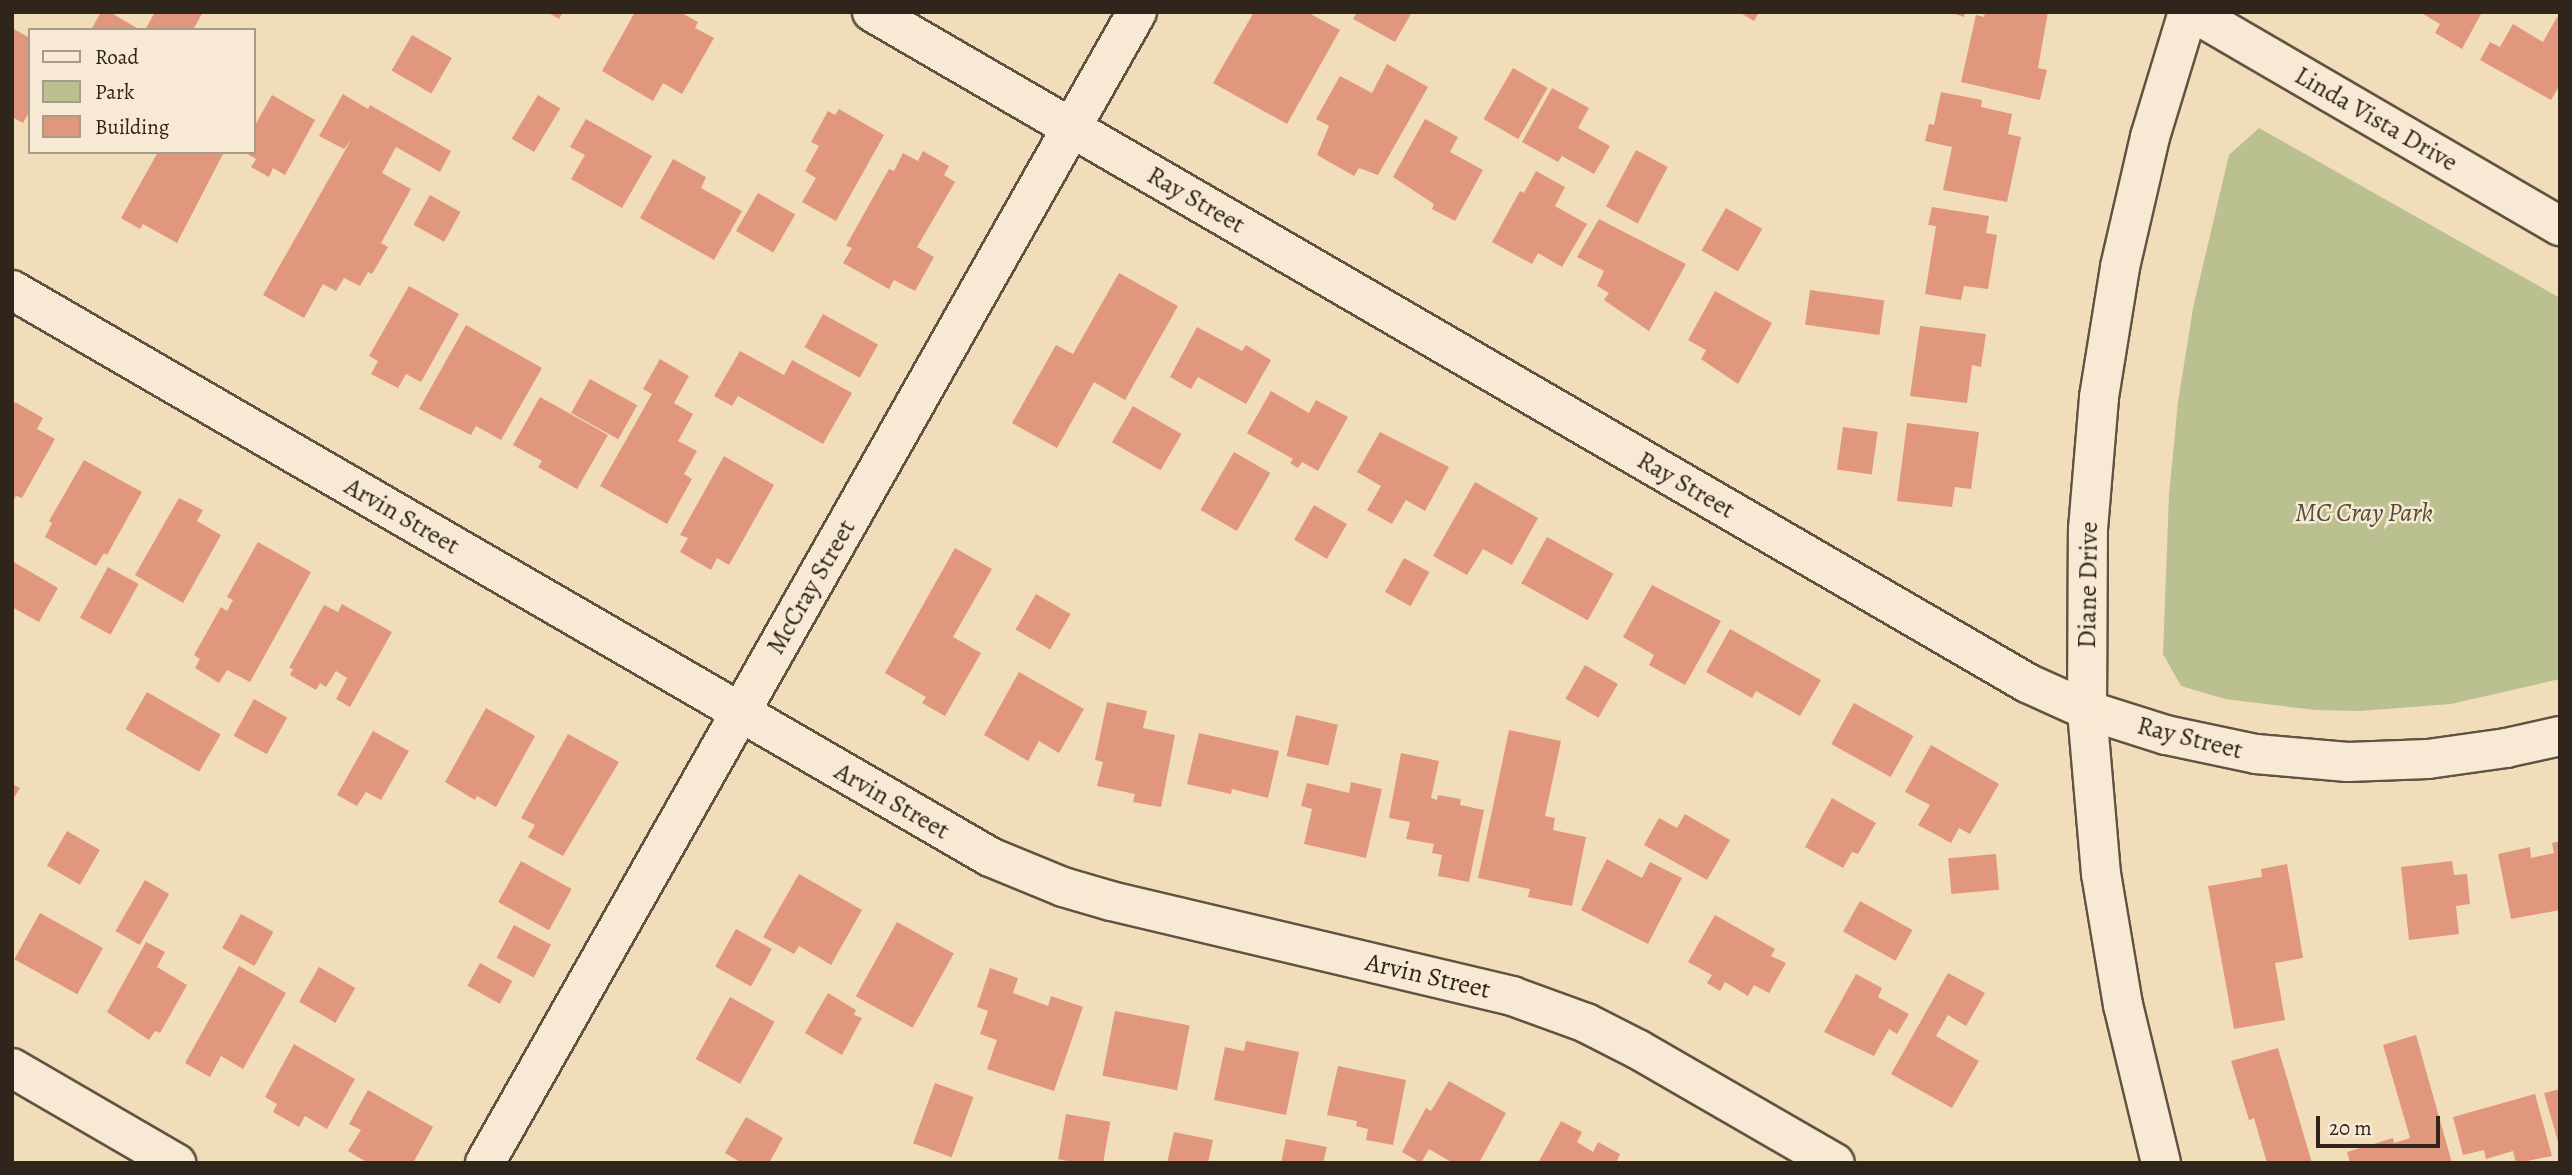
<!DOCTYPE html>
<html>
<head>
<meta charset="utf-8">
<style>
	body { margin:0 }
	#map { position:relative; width:2572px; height:1175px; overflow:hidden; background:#f2ddbb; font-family:Alegreya,serif }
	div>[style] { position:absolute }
	.green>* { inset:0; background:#bbc090 }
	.building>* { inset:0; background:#e1977d; transform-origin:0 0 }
	.roads { filter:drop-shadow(2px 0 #605342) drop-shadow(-2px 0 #605342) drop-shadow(0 2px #605342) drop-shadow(0 -2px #605342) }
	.minor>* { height:38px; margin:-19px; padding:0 19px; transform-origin:19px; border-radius:19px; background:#f7e9d3 }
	span { translate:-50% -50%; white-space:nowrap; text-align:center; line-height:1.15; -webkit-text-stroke:5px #f7e9d3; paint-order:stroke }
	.street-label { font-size:26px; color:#2f251a }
	.park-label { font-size:26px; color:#524c38; font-style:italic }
	.frame { position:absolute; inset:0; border:14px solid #2f251a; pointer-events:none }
	.legend { position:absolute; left:28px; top:28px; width:228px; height:126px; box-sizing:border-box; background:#f7e9d3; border:2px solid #a79b89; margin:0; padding:9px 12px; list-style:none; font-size:21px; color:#2f251a }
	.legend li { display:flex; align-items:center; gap:14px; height:35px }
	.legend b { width:35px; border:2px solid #a79b89 }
	.scale { position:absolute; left:2316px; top:1116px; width:124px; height:32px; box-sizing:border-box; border:4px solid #2f251a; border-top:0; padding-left:9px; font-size:21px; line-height:24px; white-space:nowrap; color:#2f251a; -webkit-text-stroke:5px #f7e9d3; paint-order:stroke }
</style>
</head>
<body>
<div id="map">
	<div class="green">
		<i style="clip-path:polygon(2259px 128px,2560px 298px,2560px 679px,2451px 704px,2360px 711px,2315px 710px,2225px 699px,2181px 686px,2163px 654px,2169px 495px,2178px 402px,2193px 308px,2229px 155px)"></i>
	</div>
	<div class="building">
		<i style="clip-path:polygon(101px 12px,110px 12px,140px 30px,91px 30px)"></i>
		<i style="clip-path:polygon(155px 12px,203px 12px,193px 30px,145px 30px)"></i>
		<i style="clip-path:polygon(547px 12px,563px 12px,559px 19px)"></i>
		<i style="clip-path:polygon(635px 12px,680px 12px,698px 22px,695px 28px,714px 38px,682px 94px,663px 83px,653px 101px,602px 71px)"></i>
		<i style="clip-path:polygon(1254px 12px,1307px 12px,1340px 30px,1287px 124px,1213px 83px)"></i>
		<i style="clip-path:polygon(1357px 12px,1412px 12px,1395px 42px,1353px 19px)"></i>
		<i style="clip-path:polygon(1739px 12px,1759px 12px,1754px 21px)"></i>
		<i style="clip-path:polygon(1949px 12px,1965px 12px,1964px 17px)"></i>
		<i style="clip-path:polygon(1985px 12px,2048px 12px,2038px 68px,2047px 70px,2040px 100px,1961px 82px,1976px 15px,1984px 17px)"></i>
		<i style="clip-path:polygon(2420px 12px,2482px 12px,2462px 49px,2435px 33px,2440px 24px)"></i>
		<i style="clip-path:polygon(2557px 17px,2560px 19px,2560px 85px,2551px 100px,2480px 60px,2490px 42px,2500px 47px,2513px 24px,2543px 42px)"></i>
		<i style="clip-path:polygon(12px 28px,30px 38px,30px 111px,23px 123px,12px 117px)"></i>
		<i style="left:412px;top:35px;width:46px;height:41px;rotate:30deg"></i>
		<i style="clip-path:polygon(1387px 64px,1428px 87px,1378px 175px,1359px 168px,1354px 176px,1317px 155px,1329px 126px,1316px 119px,1340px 76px,1372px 93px)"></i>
		<i style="left:1513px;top:68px;width:40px;height:59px;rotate:30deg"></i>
		<i style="clip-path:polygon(1552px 88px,1589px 108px,1578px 128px,1610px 146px,1594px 174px,1562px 156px,1558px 162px,1522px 142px)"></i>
		<i style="clip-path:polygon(1941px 92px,1982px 100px,1981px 107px,2012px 114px,2008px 134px,2021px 137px,2007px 202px,1943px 190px,1952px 147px,1925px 141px,1929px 124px,1934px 125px)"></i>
		<i style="clip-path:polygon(343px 94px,368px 109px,370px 105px,451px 151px,440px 172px,396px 147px,382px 173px,411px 189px,381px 243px,388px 247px,372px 274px,368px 272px,360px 286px,344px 278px,336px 291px,323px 284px,304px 318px,263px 295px,351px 140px,344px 149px,319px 136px)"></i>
		<i style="clip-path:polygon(272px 95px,315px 120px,285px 175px,273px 168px,269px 177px,251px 167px,256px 159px,244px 152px,254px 152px,254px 127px)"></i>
		<i style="left:538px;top:95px;width:26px;height:51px;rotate:31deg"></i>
		<i style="clip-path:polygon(839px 109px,884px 135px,836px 221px,802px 202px,816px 178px,805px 171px,819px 146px,811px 142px,828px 111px,835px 115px)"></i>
		<i style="clip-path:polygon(586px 119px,652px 156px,622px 208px,571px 179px,585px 155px,570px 147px)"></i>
		<i style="clip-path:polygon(1425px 119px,1458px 137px,1450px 152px,1483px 170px,1455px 221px,1432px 209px,1434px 204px,1393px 177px)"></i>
		<i style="left:1636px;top:150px;width:36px;height:64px;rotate:28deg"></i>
		<i style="clip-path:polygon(923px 151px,949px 166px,944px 175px,955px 182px,917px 247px,934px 257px,915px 291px,894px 280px,889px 289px,843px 263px,852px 248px,846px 246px,889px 169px,894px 171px,903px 153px,918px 161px)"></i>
		<i style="clip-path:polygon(158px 152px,223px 154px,177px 243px,143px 224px,140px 229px,121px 218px)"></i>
		<i style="clip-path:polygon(673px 159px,706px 177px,701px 188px,742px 211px,714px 260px,640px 218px)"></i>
		<i style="clip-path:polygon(1536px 171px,1565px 187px,1555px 206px,1587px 224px,1562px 267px,1538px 253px,1532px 264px,1492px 242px,1520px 191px,1524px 193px)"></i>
		<i style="left:758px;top:193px;width:43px;height:44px;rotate:30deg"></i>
		<i style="left:430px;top:195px;width:35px;height:34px;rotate:29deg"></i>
		<i style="clip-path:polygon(1932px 207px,1989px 216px,1986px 233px,1997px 235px,1988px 289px,1964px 286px,1961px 300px,1925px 294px,1936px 226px,1928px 225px)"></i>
		<i style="left:1726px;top:208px;width:42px;height:49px;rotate:30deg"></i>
		<i style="clip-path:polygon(1599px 219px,1686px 264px,1649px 331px,1604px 300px,1609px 293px,1597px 286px,1604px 271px,1577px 257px)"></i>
		<i style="clip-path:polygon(1119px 273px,1178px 306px,1125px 400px,1094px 382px,1057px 448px,1012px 423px,1056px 345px,1073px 354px)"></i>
		<i style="clip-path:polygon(409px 286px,459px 314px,421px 382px,406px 374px,398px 388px,371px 374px,378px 361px,369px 356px)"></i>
		<i style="left:1810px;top:290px;width:75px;height:35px;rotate:8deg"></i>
		<i style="clip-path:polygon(1715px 291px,1772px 323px,1738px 384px,1701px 359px,1706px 350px,1688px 340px)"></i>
		<i style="left:823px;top:314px;width:63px;height:38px;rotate:29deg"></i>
		<i style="clip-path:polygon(466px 325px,542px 368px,501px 440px,476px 426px,471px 435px,419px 409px)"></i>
		<i style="clip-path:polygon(1920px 326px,1986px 334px,1981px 367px,1972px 365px,1967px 403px,1910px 396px)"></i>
		<i style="clip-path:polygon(1197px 327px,1242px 351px,1246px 345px,1271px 360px,1246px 404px,1198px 377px,1191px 389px,1170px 377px)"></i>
		<i style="clip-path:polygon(740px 351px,784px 375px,792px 360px,852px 393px,823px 444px,738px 396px,732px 406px,714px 396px)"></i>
		<i style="clip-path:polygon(660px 359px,689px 376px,674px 403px,693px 414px,678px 441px,697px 451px,684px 474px,692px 479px,667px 524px,600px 486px,652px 394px,643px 389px)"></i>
		<i style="left:590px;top:379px;width:54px;height:39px;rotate:29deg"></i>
		<i style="clip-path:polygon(1271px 391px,1309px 413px,1316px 400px,1348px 417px,1318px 471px,1302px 462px,1298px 468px,1290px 463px,1293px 459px,1247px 433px)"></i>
		<i style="clip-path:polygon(540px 397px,608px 435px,577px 489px,538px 467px,542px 461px,513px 445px)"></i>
		<i style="clip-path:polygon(15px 402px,43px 418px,37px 429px,55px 439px,22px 498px,16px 496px,12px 503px,12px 407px)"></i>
		<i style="left:1133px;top:406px;width:56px;height:42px;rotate:30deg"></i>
		<i style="clip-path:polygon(1907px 423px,1979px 432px,1971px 489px,1955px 487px,1952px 507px,1897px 501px)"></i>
		<i style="left:1843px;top:427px;width:35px;height:43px;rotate:8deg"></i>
		<i style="clip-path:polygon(1380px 432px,1449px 467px,1425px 511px,1406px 500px,1392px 524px,1367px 510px,1381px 486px,1357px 472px)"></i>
		<i style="left:1234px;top:452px;width:42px;height:67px;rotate:30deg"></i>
		<i style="clip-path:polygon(724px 456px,774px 485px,729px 565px,717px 558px,711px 570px,680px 552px,688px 538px,680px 535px)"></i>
		<i style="clip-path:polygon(84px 460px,142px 492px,107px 555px,104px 553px,96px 566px,45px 537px,52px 523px,49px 521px)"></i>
		<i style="clip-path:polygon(1475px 482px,1538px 518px,1512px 565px,1483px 549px,1467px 575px,1433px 556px)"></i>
		<i style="clip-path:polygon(179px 498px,203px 510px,197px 521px,221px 535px,183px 603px,135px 575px)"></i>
		<i style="left:1314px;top:505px;width:38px;height:40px;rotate:30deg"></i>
		<i style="left:1547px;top:537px;width:76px;height:53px;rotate:29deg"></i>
		<i style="clip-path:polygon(258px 542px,311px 572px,250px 682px,227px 670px,219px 683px,195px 668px,200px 659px,194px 655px,221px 607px,227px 611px,233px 600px,227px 597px)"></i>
		<i style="clip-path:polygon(955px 548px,992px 569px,953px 637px,981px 653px,945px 716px,922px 703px,926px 697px,885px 673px)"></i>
		<i style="left:1404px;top:558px;width:29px;height:39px;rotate:29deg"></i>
		<i style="clip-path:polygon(12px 561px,58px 588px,39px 622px,12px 607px)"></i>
		<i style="left:108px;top:567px;width:35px;height:58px;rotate:29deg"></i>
		<i style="clip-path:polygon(1652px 585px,1721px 621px,1685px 685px,1649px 665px,1654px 655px,1623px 637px)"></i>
		<i style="left:1036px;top:594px;width:40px;height:41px;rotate:30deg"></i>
		<i style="clip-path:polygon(342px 604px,392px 632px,350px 707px,336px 699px,347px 678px,336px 671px,326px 687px,320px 683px,316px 690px,290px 675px,293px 669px,289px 668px,324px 605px,338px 612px)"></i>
		<i style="clip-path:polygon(1730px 629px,1821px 680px,1800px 716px,1756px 691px,1752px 698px,1706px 672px)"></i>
		<i style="left:1585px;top:665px;width:38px;height:39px;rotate:30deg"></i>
		<i style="clip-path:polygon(1019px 672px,1084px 709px,1059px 753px,1039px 741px,1028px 761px,984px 735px)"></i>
		<i style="left:147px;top:692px;width:85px;height:43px;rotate:30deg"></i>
		<i style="left:254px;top:699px;width:38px;height:42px;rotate:29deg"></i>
		<i style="clip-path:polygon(1107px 702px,1147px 711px,1143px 728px,1175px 735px,1161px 807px,1133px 802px,1135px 794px,1097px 786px,1103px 762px,1095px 760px)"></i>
		<i style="left:1854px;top:703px;width:68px;height:47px;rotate:29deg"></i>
		<i style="clip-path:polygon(486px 708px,535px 736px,496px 807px,477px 796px,475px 800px,445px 782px)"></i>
		<i style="left:1296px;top:715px;width:43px;height:42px;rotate:13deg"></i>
		<i style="clip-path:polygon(1509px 730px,1561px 741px,1545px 816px,1555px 818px,1553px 830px,1586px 837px,1572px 906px,1528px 897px,1530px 889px,1478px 878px)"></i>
		<i style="clip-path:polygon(373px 731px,409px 751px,381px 800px,366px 792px,357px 806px,337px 795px)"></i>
		<i style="clip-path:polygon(1199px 733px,1279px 751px,1268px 798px,1232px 789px,1231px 794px,1187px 784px)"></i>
		<i style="clip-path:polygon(568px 734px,619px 762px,563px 856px,528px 837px,535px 825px,521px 818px)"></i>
		<i style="clip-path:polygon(1931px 745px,1999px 784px,1970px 834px,1959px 828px,1951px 843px,1918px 825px,1930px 805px,1905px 792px)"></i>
		<i style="clip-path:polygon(1401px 753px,1439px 761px,1431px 798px,1437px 800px,1438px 795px,1461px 799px,1460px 805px,1484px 810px,1469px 882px,1438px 876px,1442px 855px,1432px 853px,1434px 844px,1406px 839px,1410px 822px,1389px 818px)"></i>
		<i style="clip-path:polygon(1351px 782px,1382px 789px,1366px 858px,1304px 844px,1312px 809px,1301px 806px,1307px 783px,1349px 793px)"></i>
		<i style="clip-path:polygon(12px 784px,20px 788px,12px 801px)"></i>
		<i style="clip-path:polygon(1832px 798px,1876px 823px,1858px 854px,1852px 852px,1843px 868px,1805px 847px)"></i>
		<i style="clip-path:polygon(1685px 814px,1730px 840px,1707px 880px,1644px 845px,1659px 818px,1677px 828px)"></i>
		<i style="left:67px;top:831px;width:38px;height:40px;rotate:30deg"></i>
		<i style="clip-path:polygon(2560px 841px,2560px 910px,2511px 919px,2498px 854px,2530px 847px,2531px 858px,2554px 853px,2552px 843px)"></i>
		<i style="left:1996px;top:854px;width:36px;height:48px;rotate:85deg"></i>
		<i style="clip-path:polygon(1607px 859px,1642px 878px,1650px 862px,1682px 878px,1648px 944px,1581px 910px)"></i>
		<i style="left:521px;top:861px;width:58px;height:47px;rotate:29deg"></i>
		<i style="clip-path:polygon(2452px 861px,2454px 875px,2467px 874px,2470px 904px,2456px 906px,2459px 934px,2409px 940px,2401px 867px)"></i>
		<i style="clip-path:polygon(2287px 864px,2303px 958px,2275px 963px,2285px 1020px,2234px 1029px,2208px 886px,2262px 877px,2261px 869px)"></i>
		<i style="clip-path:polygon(799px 874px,862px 910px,831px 965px,799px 946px,794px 954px,763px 937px)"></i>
		<i style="left:145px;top:880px;width:28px;height:59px;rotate:30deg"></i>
		<i style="left:1860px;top:901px;width:60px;height:35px;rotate:29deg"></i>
		<i style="left:40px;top:913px;width:72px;height:53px;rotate:29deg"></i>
		<i style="left:241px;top:914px;width:37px;height:39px;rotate:29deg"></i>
		<i style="clip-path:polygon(1715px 915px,1775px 949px,1771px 956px,1786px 963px,1769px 993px,1754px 985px,1748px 996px,1725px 982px,1720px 991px,1707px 983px,1712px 975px,1688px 962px)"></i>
		<i style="left:897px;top:922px;width:65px;height:85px;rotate:29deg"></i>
		<i style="left:514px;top:925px;width:42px;height:37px;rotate:28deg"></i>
		<i style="left:736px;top:929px;width:41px;height:43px;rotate:29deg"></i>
		<i style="clip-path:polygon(146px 942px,165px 952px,157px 967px,187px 985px,160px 1033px,155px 1031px,149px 1040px,107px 1012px)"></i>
		<i style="left:480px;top:963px;width:37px;height:26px;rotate:29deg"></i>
		<i style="clip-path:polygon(239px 966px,286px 993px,243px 1069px,221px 1056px,210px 1077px,185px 1063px)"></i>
		<i style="left:319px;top:967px;width:42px;height:40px;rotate:30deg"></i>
		<i style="clip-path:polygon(990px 968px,1018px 978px,1013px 993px,1048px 1006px,1051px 996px,1083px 1007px,1054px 1091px,987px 1069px,997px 1040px,980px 1034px,988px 1011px,977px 1007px)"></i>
		<i style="clip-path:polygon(1948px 973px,1985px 993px,1966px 1026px,1948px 1015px,1936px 1036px,1979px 1061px,1952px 1108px,1891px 1074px)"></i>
		<i style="clip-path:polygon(1856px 974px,1882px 988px,1878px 997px,1909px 1014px,1897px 1034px,1889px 1029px,1874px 1056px,1824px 1032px)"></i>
		<i style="clip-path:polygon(828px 993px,856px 1010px,854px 1015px,862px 1018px,842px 1055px,805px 1033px)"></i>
		<i style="left:730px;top:997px;width:51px;height:71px;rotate:29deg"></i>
		<i style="left:1115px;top:1011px;width:76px;height:66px;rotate:11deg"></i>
		<i style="clip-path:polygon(2416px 1035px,2452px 1163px,2350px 1163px,2347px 1152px,2393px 1138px,2394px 1143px,2410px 1138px,2383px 1045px)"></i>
		<i style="clip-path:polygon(1246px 1041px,1299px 1052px,1286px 1115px,1214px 1100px,1225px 1047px,1244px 1051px)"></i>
		<i style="clip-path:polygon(294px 1044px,355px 1079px,327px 1129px,305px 1116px,299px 1127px,273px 1112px,277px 1104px,265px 1097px)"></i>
		<i style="clip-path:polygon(2278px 1048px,2312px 1163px,2267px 1163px,2254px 1118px,2249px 1120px,2231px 1061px)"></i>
		<i style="clip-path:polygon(1338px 1066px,1406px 1080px,1393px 1145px,1366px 1140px,1368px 1129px,1356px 1126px,1357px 1121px,1327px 1115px)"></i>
		<i style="clip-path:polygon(1449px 1081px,1506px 1113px,1479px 1163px,1453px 1163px,1429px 1149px,1421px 1163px,1402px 1152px,1426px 1108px,1431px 1111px)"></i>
		<i style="left:935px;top:1083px;width:41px;height:64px;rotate:20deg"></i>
		<i style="clip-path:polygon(2560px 1089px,2560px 1145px,2559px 1145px,2544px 1093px)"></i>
		<i style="clip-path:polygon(368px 1090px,433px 1127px,413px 1163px,368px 1163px,348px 1151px,361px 1130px,349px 1124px)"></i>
		<i style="clip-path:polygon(2535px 1094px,2552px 1156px,2516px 1163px,2513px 1151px,2486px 1159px,2484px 1150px,2463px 1155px,2453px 1117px)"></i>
		<i style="left:1066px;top:1114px;width:45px;height:46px;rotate:10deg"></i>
		<i style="clip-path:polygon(746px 1117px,783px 1138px,769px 1163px,742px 1163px,725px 1153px)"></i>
		<i style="clip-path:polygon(1561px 1121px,1582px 1132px,1577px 1142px,1593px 1152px,1598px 1142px,1620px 1154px,1616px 1163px,1538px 1163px)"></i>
		<i style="clip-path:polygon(1174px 1132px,1213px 1140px,1208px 1163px,1167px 1163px)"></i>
		<i style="clip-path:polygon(1286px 1139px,1327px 1147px,1323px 1163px,1281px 1163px)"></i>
	</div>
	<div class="roads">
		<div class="minor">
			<i style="left:872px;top:12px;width:1336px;rotate:30.15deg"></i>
			<i style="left:2027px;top:683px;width:66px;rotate:24.2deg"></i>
			<i style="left:2087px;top:710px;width:83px;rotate:17.6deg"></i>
			<i style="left:2166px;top:735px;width:92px;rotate:11.9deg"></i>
			<i style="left:2256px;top:754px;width:92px;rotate:5deg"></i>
			<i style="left:2348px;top:762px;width:80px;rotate:-2.1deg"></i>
			<i style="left:2428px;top:759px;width:79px;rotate:-8deg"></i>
			<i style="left:2506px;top:748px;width:55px;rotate:-12.5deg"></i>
			<i style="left:2192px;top:12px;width:426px;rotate:30.2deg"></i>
			<i style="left:12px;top:290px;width:1130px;rotate:30.1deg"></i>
			<i style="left:990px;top:857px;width:79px;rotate:22.3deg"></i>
			<i style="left:1063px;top:887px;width:50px;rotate:16.3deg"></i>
			<i style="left:1111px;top:901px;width:412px;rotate:13.3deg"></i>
			<i style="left:1512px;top:996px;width:79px;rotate:20deg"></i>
			<i style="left:1586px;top:1023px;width:59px;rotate:27deg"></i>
			<i style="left:1639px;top:1050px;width:226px;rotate:30deg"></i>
			<i style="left:12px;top:1068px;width:190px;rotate:30.1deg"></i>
			<i style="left:485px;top:1163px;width:1323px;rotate:-60.47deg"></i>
			<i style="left:2161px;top:1163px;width:163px;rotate:-103.5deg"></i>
			<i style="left:2123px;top:1005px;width:133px;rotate:-99.5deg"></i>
			<i style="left:2101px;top:874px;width:165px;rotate:-94.9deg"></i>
			<i style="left:2087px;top:710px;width:181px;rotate:-89.7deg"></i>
			<i style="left:2088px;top:529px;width:132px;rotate:-85.2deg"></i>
			<i style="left:2099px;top:397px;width:132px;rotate:-80.8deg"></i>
			<i style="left:2120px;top:267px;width:133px;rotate:-77deg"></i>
			<i style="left:2150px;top:137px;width:131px;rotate:-73.1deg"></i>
		</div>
	</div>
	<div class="street-label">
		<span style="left:2376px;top:119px;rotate:30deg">Linda Vista Drive</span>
		<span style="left:1196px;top:200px;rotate:30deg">Ray Street</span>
		<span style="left:1686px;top:485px;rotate:30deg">Ray Street</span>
		<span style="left:402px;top:516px;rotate:30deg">Arvin Street</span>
		<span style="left:2088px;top:585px;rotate:-89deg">Diane Drive</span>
		<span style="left:811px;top:587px;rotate:-60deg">McCray Street</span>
		<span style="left:2190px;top:738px;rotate:14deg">Ray Street</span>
		<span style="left:892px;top:801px;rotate:30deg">Arvin Street</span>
		<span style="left:1428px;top:976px;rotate:13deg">Arvin Street</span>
	</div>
	<div class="park-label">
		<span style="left:2364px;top:513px">MC Cray Park</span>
	</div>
	<div class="frame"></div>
	<ul class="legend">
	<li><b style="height:9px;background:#f7e9d3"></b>Road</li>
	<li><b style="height:19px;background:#bbc090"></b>Park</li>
	<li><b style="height:19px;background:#e1977d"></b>Building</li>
	</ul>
	<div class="scale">20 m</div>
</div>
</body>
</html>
